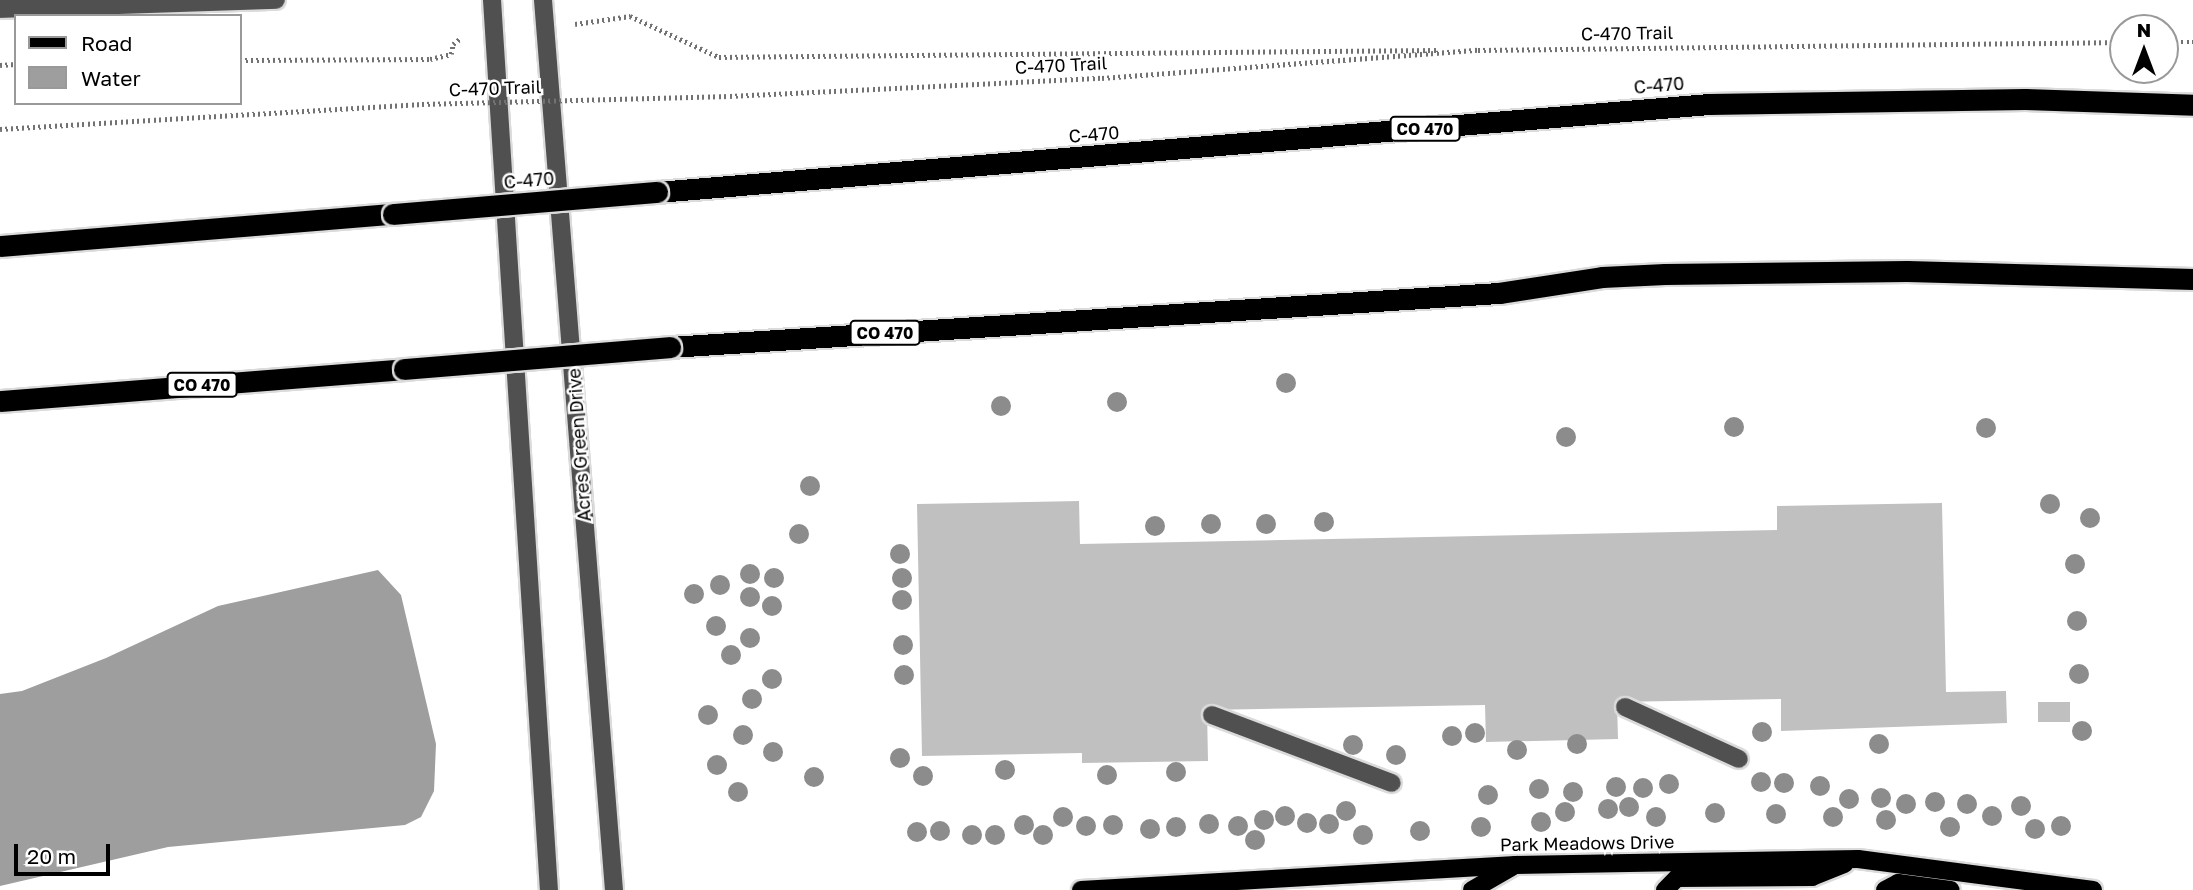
<!DOCTYPE html>
<html>
<head>
<meta charset="utf-8">
<style>
	body { margin:0 }
	#map { position:relative; width:2193px; height:890px; overflow:hidden; background:#fff; font-family:"Golos Text",sans-serif }
	div>[style] { position:absolute }
	.water>* { inset:0; background:#9e9e9e }
	.building>* { inset:0; background:#c0c0c0; transform-origin:0 0 }
	.path>* { height:4.5px; margin-top:-2.25px; transform-origin:0; background:repeating-linear-gradient(90deg,#727272 0 2px,transparent 0 5.5px) }
	.roads { filter:drop-shadow(2px 0 #dbdbdb) drop-shadow(-2px 0 #dbdbdb) drop-shadow(0 2px #dbdbdb) drop-shadow(0 -2px #dbdbdb) }
	.minor>* { height:18px; margin:-9px; padding:0 9px; transform-origin:9px; border-radius:9px; background:#505050 }
	.major>* { height:18px; margin:-9px; padding:0 9px; transform-origin:9px; border-radius:9px; background:#000 }
	.highway>* { height:21px; margin:-10.5px; padding:0 10.5px; transform-origin:10.5px; border-radius:10.5px; background:#000 }
	.path-bridge>* { height:4.5px; margin-top:-2.25px; transform-origin:0; background:repeating-linear-gradient(90deg,#727272 0 2px,transparent 0 5.5px) }
	.bridges { filter:drop-shadow(2px 0 #dbdbdb) drop-shadow(-2px 0 #dbdbdb) drop-shadow(0 2px #dbdbdb) drop-shadow(0 -2px #dbdbdb) }
	.highway-bridge>* { height:21px; margin:-10.5px; padding:0 10.5px; transform-origin:10.5px; border-radius:10.5px; background:#000 }
	.trees>* { width:20px; height:20px; margin:-10px; border-radius:50%; background:#8c8c8c }
	span { translate:-50% -50%; white-space:nowrap; text-align:center; line-height:1.15; -webkit-text-stroke:5px #fff; paint-order:stroke }
	.shield-label span { padding:2px 5px; background:#fff; border:2px solid; border-radius:5px; -webkit-text-stroke-width:0 }
	.shield-label { font-size:16px; color:#000; font-weight:700 }
	.street-label { font-size:18px; color:#000 }
	.legend { position:absolute; left:14px; top:14px; width:228px; height:91px; box-sizing:border-box; background:#fff; border:2px solid #999; margin:0; padding:9px 12px; list-style:none; font-size:21px; color:#000 }
	.legend li { display:flex; align-items:center; gap:14px; height:35px }
	.legend b { width:35px; border:2px solid #999 }
	.north { position:absolute; left:2109px; top:14px; width:70px; height:70px; box-sizing:border-box; background:#fff; border:2px solid #999; border-radius:50%; rotate:0deg; font-size:19px; font-weight:700; line-height:28px; text-align:center; color:#000 }
	.north::after { content:''; display:block; margin:auto; width:24px; height:32px; background:#000; clip-path:polygon(50% 0,100% 100%,50% 72%,0 100%) }
	.scale { position:absolute; left:14px; top:844px; width:96px; height:32px; box-sizing:border-box; border:4px solid #000; border-top:0; padding-left:9px; font-size:21px; line-height:24px; white-space:nowrap; color:#000; -webkit-text-stroke:5px #fff; paint-order:stroke }
</style>
</head>
<body>
<div id="map">
	<div class="water">
		<i style="clip-path:polygon(378px 570px,401px 595px,436px 744px,434px 791px,421px 817px,405px 825px,168px 847px,0 886px,0 694px,22px 691px,106px 658px,218px 606px)"></i>
	</div>
	<div class="building">
		<i style="clip-path:polygon(1079px 501px,1080px 544px,1777px 530px,1777px 506px,1942px 503px,1946px 692px,2006px 691px,2007px 723px,1781px 731px,1781px 699px,1617px 702px,1618px 739px,1486px 742px,1485px 705px,1207px 710px,1208px 761px,1082px 763px,1082px 753px,922px 756px,917px 504px)"></i>
		<i style="left:2038px;top:702px;width:32px;height:20px"></i>
	</div>
	<div class="path">
		<i style="left:575px;top:24px;width:56px;rotate:-8.3deg"></i>
		<i style="left:630px;top:16px;width:98px;rotate:24.7deg"></i>
		<i style="left:719px;top:57px;width:720px;rotate:-0.56deg"></i>
		<i style="left:2165px;top:42px;width:28px"></i>
		<i style="left:240px;top:60px;width:190px;rotate:-0.3deg"></i>
		<i style="left:430px;top:59px;width:22px;rotate:-13deg"></i>
		<i style="left:451px;top:54px;width:10px;rotate:-79deg"></i>
		<i style="left:453px;top:44px;width:10px;rotate:-37deg"></i>
		<i style="left:0;top:65px;width:16px;rotate:-4deg"></i>
		<i style="left:730px;top:96px;width:372px;rotate:-2.8deg"></i>
		<i style="left:1102px;top:78px;width:377px;rotate:-4.3deg"></i>
		<i style="left:1478px;top:50px;width:645px;rotate:-0.71deg"></i>
		<i style="left:0;top:129px;width:423px;rotate:-3.4deg"></i>
	</div>
	<div class="roads">
		<div class="minor">
			<i style="left:492px;top:0;width:892px;rotate:86.34deg"></i>
			<i style="left:543px;top:0;width:893px;rotate:85.44deg"></i>
			<i style="left:0;top:9px;width:276px;rotate:-1.9deg"></i>
			<i style="left:1625px;top:707px;width:125px;rotate:24.5deg"></i>
			<i style="left:1212px;top:715px;width:192px;rotate:20.7deg"></i>
		</div>
		<div class="major">
			<i style="left:1081px;top:890px;width:435px;rotate:-3.3deg"></i>
			<i style="left:1515px;top:865px;width:343px;rotate:-1deg"></i>
			<i style="left:1858px;top:859px;width:237px;rotate:7.5deg"></i>
			<i style="left:1472px;top:890px;width:46px;rotate:-29.9deg"></i>
			<i style="left:1665px;top:890px;width:17px;rotate:-45deg"></i>
			<i style="left:1677px;top:878px;width:135px;rotate:-0.4deg"></i>
			<i style="left:1812px;top:877px;width:35px;rotate:-22deg"></i>
			<i style="left:1885px;top:890px;width:15px;rotate:-28deg"></i>
			<i style="left:1898px;top:883px;width:53px;rotate:7.5deg"></i>
		</div>
		<div class="highway">
			<i style="left:657px;top:192px;width:1056px;rotate:-4.78deg"></i>
			<i style="left:1709px;top:104px;width:316px;rotate:-0.9deg"></i>
			<i style="left:2025px;top:99px;width:168px;rotate:2deg"></i>
			<i style="left:0;top:246px;width:394px;rotate:-4.7deg"></i>
			<i style="left:670px;top:347px;width:831px;rotate:-3.73deg"></i>
			<i style="left:1499px;top:293px;width:104px;rotate:-8.8deg"></i>
			<i style="left:1602px;top:277px;width:63px;rotate:-2.7deg"></i>
			<i style="left:1665px;top:274px;width:242px;rotate:-0.7deg"></i>
			<i style="left:1907px;top:271px;width:286px;rotate:1.6deg"></i>
			<i style="left:0;top:401px;width:405px;rotate:-4.5deg"></i>
		</div>
	</div>
	<div class="path-bridge">
		<i style="left:422px;top:104px;width:308px;rotate:-1.5deg"></i>
	</div>
	<div class="bridges">
		<div class="highway-bridge">
			<i style="left:393px;top:214px;width:265px;rotate:-4.8deg"></i>
			<i style="left:404px;top:369px;width:267px;rotate:-4.7deg"></i>
		</div>
	</div>
	<div class="trees">
		<i style="left:1286px;top:383px"></i>
		<i style="left:1117px;top:402px"></i>
		<i style="left:1001px;top:406px"></i>
		<i style="left:1734px;top:427px"></i>
		<i style="left:1986px;top:428px"></i>
		<i style="left:1566px;top:437px"></i>
		<i style="left:810px;top:486px"></i>
		<i style="left:2050px;top:504px"></i>
		<i style="left:2090px;top:518px"></i>
		<i style="left:1324px;top:522px"></i>
		<i style="left:1211px;top:524px"></i>
		<i style="left:1266px;top:524px"></i>
		<i style="left:1155px;top:526px"></i>
		<i style="left:799px;top:534px"></i>
		<i style="left:900px;top:554px"></i>
		<i style="left:2075px;top:564px"></i>
		<i style="left:750px;top:574px"></i>
		<i style="left:774px;top:578px"></i>
		<i style="left:902px;top:578px"></i>
		<i style="left:720px;top:585px"></i>
		<i style="left:694px;top:594px"></i>
		<i style="left:750px;top:597px"></i>
		<i style="left:902px;top:600px"></i>
		<i style="left:772px;top:606px"></i>
		<i style="left:2077px;top:621px"></i>
		<i style="left:716px;top:626px"></i>
		<i style="left:750px;top:638px"></i>
		<i style="left:903px;top:645px"></i>
		<i style="left:731px;top:655px"></i>
		<i style="left:2079px;top:674px"></i>
		<i style="left:904px;top:675px"></i>
		<i style="left:772px;top:679px"></i>
		<i style="left:752px;top:699px"></i>
		<i style="left:708px;top:715px"></i>
		<i style="left:2082px;top:731px"></i>
		<i style="left:1762px;top:732px"></i>
		<i style="left:1475px;top:733px"></i>
		<i style="left:743px;top:735px"></i>
		<i style="left:1452px;top:736px"></i>
		<i style="left:1577px;top:744px"></i>
		<i style="left:1879px;top:744px"></i>
		<i style="left:1353px;top:745px"></i>
		<i style="left:1517px;top:750px"></i>
		<i style="left:773px;top:752px"></i>
		<i style="left:1396px;top:755px"></i>
		<i style="left:900px;top:758px"></i>
		<i style="left:717px;top:765px"></i>
		<i style="left:1005px;top:770px"></i>
		<i style="left:1176px;top:772px"></i>
		<i style="left:1107px;top:775px"></i>
		<i style="left:923px;top:776px"></i>
		<i style="left:814px;top:777px"></i>
		<i style="left:1761px;top:782px"></i>
		<i style="left:1784px;top:783px"></i>
		<i style="left:1669px;top:784px"></i>
		<i style="left:1820px;top:786px"></i>
		<i style="left:1616px;top:787px"></i>
		<i style="left:1643px;top:788px"></i>
		<i style="left:1539px;top:789px"></i>
		<i style="left:738px;top:792px"></i>
		<i style="left:1573px;top:792px"></i>
		<i style="left:1488px;top:795px"></i>
		<i style="left:1881px;top:798px"></i>
		<i style="left:1849px;top:799px"></i>
		<i style="left:1935px;top:802px"></i>
		<i style="left:1906px;top:804px"></i>
		<i style="left:1967px;top:804px"></i>
		<i style="left:2021px;top:806px"></i>
		<i style="left:1629px;top:807px"></i>
		<i style="left:1608px;top:809px"></i>
		<i style="left:1346px;top:811px"></i>
		<i style="left:1565px;top:812px"></i>
		<i style="left:1715px;top:813px"></i>
		<i style="left:1776px;top:814px"></i>
		<i style="left:1285px;top:816px"></i>
		<i style="left:1992px;top:816px"></i>
		<i style="left:1063px;top:817px"></i>
		<i style="left:1656px;top:817px"></i>
		<i style="left:1833px;top:817px"></i>
		<i style="left:1264px;top:820px"></i>
		<i style="left:1886px;top:820px"></i>
		<i style="left:1541px;top:822px"></i>
		<i style="left:1307px;top:823px"></i>
		<i style="left:1209px;top:824px"></i>
		<i style="left:1329px;top:824px"></i>
		<i style="left:1024px;top:825px"></i>
		<i style="left:1113px;top:825px"></i>
		<i style="left:1086px;top:826px"></i>
		<i style="left:1238px;top:826px"></i>
		<i style="left:2061px;top:826px"></i>
		<i style="left:1176px;top:827px"></i>
		<i style="left:1481px;top:827px"></i>
		<i style="left:1950px;top:827px"></i>
		<i style="left:1150px;top:829px"></i>
		<i style="left:2035px;top:829px"></i>
		<i style="left:940px;top:831px"></i>
		<i style="left:1420px;top:831px"></i>
		<i style="left:917px;top:832px"></i>
		<i style="left:972px;top:835px"></i>
		<i style="left:995px;top:835px"></i>
		<i style="left:1043px;top:835px"></i>
		<i style="left:1363px;top:835px"></i>
		<i style="left:1255px;top:840px"></i>
	</div>
	<div class="shield-label">
		<span style="left:1425px;top:129px">CO 470</span>
		<span style="left:885px;top:333px">CO 470</span>
		<span style="left:202px;top:385px">CO 470</span>
	</div>
	<div class="street-label">
		<span style="left:1627px;top:33px;rotate:-1deg">C-470 Trail</span>
		<span style="left:1061px;top:65px;rotate:-3deg">C-470 Trail</span>
		<span style="left:1659px;top:85px;rotate:-5deg">C-470</span>
		<span style="left:495px;top:88px;rotate:-2deg">C-470 Trail</span>
		<span style="left:1094px;top:134px;rotate:-5deg">C-470</span>
		<span style="left:529px;top:180px;rotate:-5deg">C-470</span>
		<span style="left:579px;top:445px;rotate:-94deg">Acres Green Drive</span>
		<span style="left:1587px;top:843px;rotate:-1deg">Park Meadows Drive</span>
	</div>
	<ul class="legend">
	<li><b style="height:9px;background:#000"></b>Road</li>
	<li><b style="height:19px;background:#9e9e9e"></b>Water</li>
	</ul>
	<div class="north">N</div>
	<div class="scale">20 m</div>
</div>
</body>
</html>
